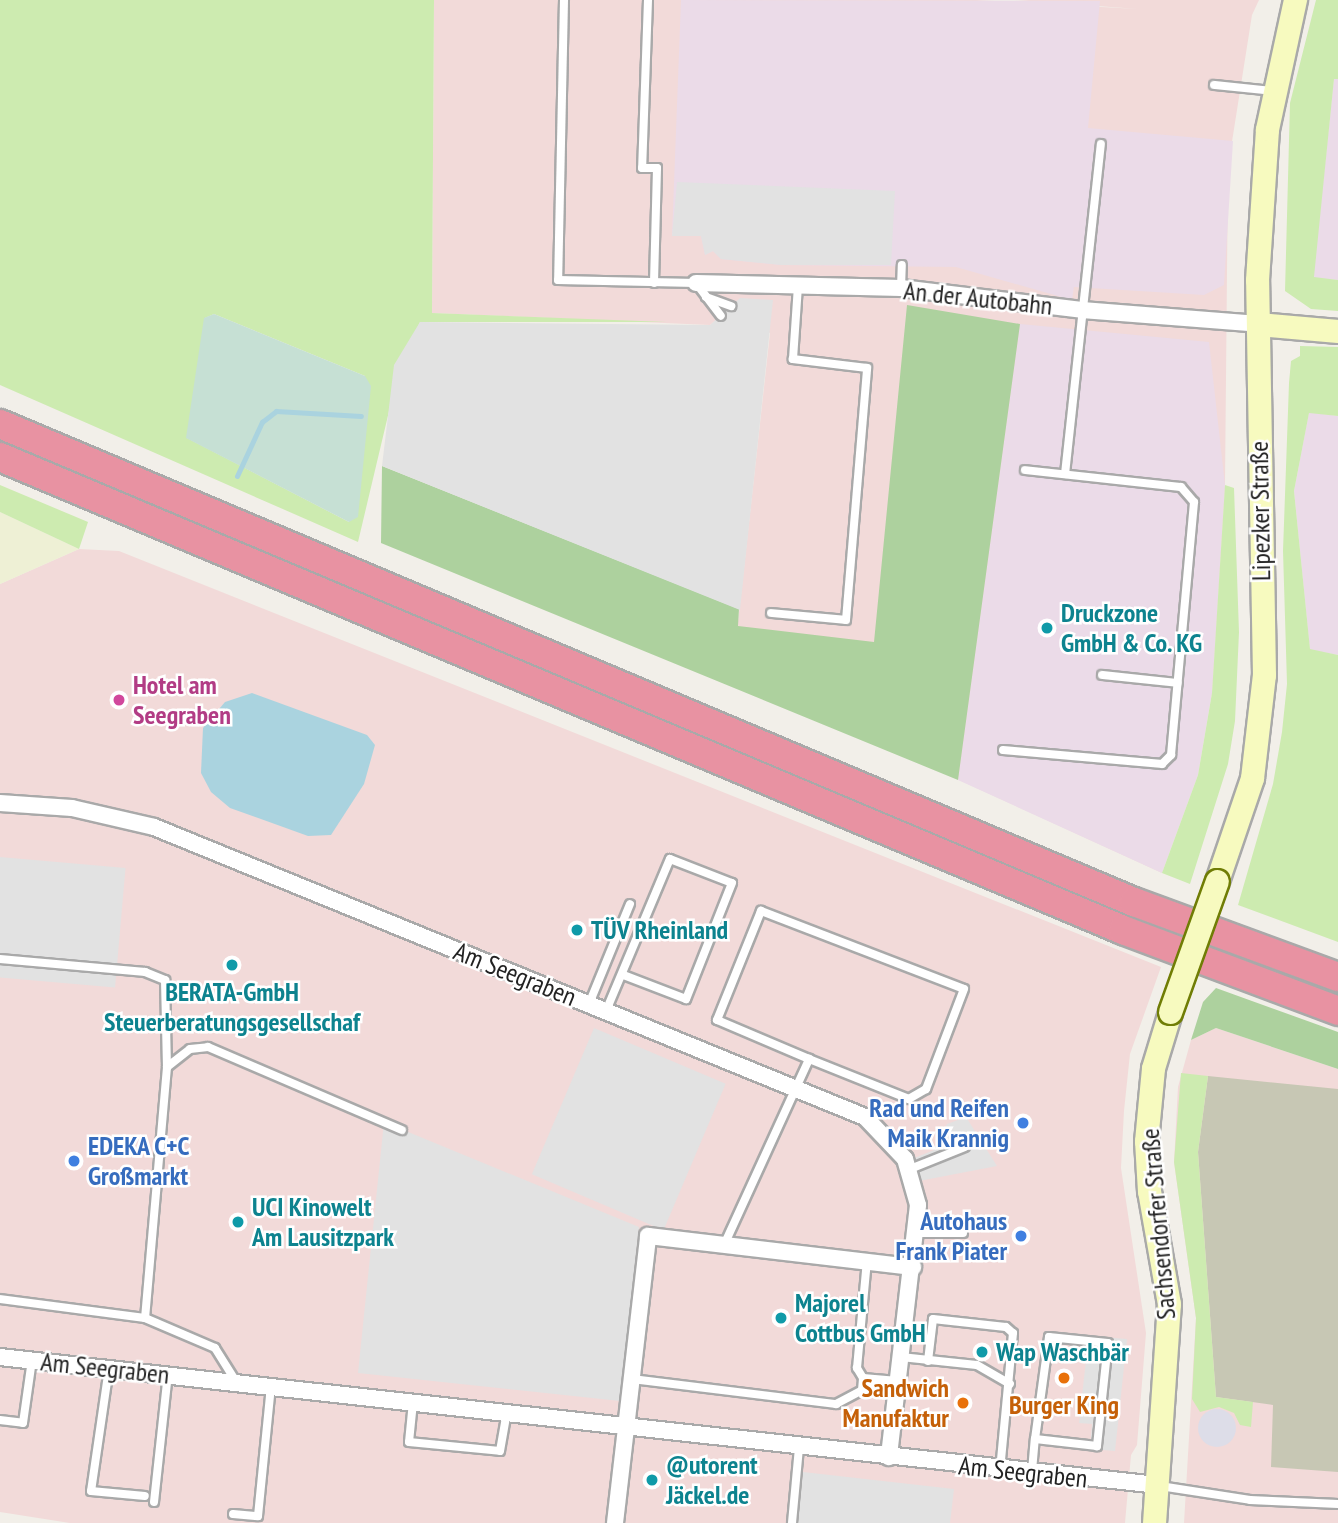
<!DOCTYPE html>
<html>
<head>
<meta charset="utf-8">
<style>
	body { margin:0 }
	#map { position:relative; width:1338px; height:1523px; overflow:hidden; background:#f2efe9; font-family:"PT Sans Narrow",sans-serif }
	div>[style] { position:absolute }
	.commercial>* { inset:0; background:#f2dad9 }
	.industrial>* { inset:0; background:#ebdbe8 }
	.construction>* { inset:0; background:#c7c7b4 }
	.farmland>* { inset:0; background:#eef0d5 }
	.grass>* { inset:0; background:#cdebb0 }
	.forest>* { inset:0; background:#add19e }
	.wetland>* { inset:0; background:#c6e0d4 }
	.parking>* { inset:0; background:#e2e2e2; transform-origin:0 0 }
	.plaza>* { inset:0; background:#dddde8 }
	.round { border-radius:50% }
	.water>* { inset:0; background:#aad3df }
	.stream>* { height:5px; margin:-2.5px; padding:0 2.5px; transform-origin:2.5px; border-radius:2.5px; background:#aad3df }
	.roads { filter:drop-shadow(2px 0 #a9a9a9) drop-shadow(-2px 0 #a9a9a9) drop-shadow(0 2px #a9a9a9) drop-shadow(0 -2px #a9a9a9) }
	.lane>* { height:8px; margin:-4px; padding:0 4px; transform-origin:4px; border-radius:4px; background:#fff }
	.street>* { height:16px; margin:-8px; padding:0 8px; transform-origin:8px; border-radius:8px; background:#fff }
	.secondary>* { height:23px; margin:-11.5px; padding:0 11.5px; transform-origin:11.5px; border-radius:11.5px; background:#f7fabf }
	.highway>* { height:28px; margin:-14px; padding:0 14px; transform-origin:14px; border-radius:14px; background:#e892a2 }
	.bridges { filter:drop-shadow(2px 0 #707d05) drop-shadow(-2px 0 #707d05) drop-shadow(0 2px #707d05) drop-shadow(0 -2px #707d05) }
	.secondary-bridge>* { height:23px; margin:-11.5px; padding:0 11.5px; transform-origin:11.5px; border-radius:11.5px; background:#f7fabf }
	.dots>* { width:19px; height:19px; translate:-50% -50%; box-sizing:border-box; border:4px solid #fff; border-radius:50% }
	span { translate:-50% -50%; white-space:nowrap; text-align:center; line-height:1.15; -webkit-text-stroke:5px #fff; paint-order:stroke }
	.street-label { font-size:26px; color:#222 }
	.culture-label { font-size:26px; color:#0d838f; font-weight:700 }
	.left { translate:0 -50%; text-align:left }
	.hotel-label { font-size:26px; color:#b23c85; font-weight:700 }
	.shop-label { font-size:26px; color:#366cbe; font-weight:700 }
	.right { translate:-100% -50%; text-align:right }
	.food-label { font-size:26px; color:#c56008; font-weight:700 }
</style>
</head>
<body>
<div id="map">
	<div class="commercial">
		<i style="clip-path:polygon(434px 0,975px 0,1138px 9px,1015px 0,1259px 0,1252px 15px,1228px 167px,1225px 485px,1212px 693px,1162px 873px,732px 676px,770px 333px,721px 316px,710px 325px,432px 313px)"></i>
		<i style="clip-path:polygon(79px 549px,119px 551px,1161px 967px,1130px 1054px,1124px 1111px,1121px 1168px,1146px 1333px,1137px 1445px,1131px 1455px,1125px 1523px,70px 1523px,0 1512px,0 584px)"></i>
		<i style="clip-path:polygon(1216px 1028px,1338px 1069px,1338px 1523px,1184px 1523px,1196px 1318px,1174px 1162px,1178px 1087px,1191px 1040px)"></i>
	</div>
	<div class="industrial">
		<i style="clip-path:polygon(681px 0,1100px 1px,1088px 128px,1233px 141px,1224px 285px,1204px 295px,1074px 287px,1072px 300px,956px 267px,781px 265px,721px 259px,713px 251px,705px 255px,701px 236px,672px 236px)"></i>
		<i style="clip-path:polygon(1334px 78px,1338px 79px,1338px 280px,1313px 278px)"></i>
		<i style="clip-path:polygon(1020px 324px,1209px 342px,1225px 485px,1212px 693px,1198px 775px,1162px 873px,958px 780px)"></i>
		<i style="clip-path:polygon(1309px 412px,1338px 416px,1338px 655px,1310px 650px,1294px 491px)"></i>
	</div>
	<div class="construction">
		<i style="clip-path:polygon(1208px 1076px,1338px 1089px,1338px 1472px,1271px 1467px,1273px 1405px,1216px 1397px,1198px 1152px)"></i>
	</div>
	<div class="farmland">
		<i style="clip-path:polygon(0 512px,79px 549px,0 584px)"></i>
	</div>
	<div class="grass">
		<i style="clip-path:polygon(evenodd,0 0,434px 0,432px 313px,667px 322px,420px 322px,400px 365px,358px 542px,0 385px,0 0,214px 314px,365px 376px,349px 522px,187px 438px,205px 318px,214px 314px)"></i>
		<i style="clip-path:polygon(1316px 0,1338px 0,1338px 79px,1334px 79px,1314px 277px,1338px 280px,1338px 311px,1311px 309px,1285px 291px,1290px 103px)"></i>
		<i style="clip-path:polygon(1300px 346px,1338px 347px,1338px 416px,1309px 413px,1294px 491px,1310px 649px,1338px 655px,1338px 942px,1238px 905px,1273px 784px,1282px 732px,1287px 684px,1283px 551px,1289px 383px,1291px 361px,1300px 356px)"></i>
		<i style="clip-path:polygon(0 485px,88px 522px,79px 549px,0 512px)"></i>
		<i style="clip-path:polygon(1225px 485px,1234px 488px,1239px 632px,1235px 721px,1228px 764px,1190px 884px,1162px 873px,1198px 775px,1212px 693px)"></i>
		<i style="clip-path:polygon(1181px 1073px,1208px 1076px,1198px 1152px,1216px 1397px,1253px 1402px,1251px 1427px,1240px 1425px,1234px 1413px,1219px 1407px,1200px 1412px,1192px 1399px,1196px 1318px,1174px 1162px)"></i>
	</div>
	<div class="forest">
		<i style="clip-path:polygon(907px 305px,1020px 324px,958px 780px,381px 543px,382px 466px,739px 609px,738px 626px,874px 642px)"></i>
		<i style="clip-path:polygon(1216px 988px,1338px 1032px,1338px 1069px,1216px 1028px,1191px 1040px,1203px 1002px)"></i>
	</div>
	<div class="wetland">
		<i style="clip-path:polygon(214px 314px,365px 376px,371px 386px,358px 517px,349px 522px,186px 438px,204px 318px)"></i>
	</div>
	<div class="parking">
		<i style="clip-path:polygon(677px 182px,895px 191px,891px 265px,781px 265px,721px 259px,713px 251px,705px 255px,701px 236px,672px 236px)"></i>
		<i style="clip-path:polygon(740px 298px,773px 300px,740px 610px,382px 466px,394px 365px,420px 322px,710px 325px)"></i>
		<i style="left:0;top:857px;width:126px;height:120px;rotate:5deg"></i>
		<i style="left:594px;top:1028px;width:143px;height:159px;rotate:23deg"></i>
		<i style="clip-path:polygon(966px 1117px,997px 1166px,919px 1181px,912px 1159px,934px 1150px,947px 1124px)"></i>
		<i style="clip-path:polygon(384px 1122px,639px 1227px,620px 1401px,358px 1373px)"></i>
		<i style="clip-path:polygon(1102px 1337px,1127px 1339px,1115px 1451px,1090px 1449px,1092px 1424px,1079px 1423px,1086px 1360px,1100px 1361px)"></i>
		<i style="clip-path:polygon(803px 1472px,954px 1489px,950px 1523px,797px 1523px)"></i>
	</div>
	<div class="plaza">
		<i class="round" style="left:1198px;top:1409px;width:38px;height:38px"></i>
	</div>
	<div class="water">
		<i style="clip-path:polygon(252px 693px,367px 735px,375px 745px,364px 784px,331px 835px,308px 836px,230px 808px,211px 792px,201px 773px,203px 728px,225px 702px)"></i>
	</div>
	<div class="stream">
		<i style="left:237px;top:476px;width:60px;rotate:-65.2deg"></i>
		<i style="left:262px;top:422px;width:18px;rotate:-38deg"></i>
		<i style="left:276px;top:411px;width:85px;rotate:3.4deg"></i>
	</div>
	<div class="roads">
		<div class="lane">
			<i style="left:564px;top:0;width:280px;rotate:91.2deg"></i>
			<i style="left:558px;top:280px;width:138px;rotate:1.2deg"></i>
			<i style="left:696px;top:283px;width:41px;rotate:52.9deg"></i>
			<i style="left:648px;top:0;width:168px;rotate:92deg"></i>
			<i style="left:642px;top:168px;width:15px"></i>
			<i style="left:657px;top:168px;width:115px;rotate:91.5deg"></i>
			<i style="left:1214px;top:85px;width:59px;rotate:5.8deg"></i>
			<i style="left:901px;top:288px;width:23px;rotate:-88deg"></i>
			<i style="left:706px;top:297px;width:27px;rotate:20deg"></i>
			<i style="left:1065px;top:474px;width:332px;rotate:-83.8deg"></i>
			<i style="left:771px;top:613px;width:75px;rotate:5.3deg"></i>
			<i style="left:846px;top:620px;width:253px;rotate:-85.2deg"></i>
			<i style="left:867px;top:368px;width:75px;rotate:-173.1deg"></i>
			<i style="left:793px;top:359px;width:74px;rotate:-86.1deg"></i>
			<i style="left:1102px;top:675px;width:76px;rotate:6deg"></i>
			<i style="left:1003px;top:750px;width:160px;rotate:5deg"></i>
			<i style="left:1162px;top:764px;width:13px;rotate:-45deg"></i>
			<i style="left:1171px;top:755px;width:254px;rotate:-84.8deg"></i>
			<i style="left:1194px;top:502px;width:20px;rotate:-131deg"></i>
			<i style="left:1181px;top:487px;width:157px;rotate:-173.8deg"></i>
			<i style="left:0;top:959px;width:146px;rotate:5.1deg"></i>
			<i style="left:145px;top:972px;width:22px;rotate:22deg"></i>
			<i style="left:165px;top:980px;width:87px;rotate:88.7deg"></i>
			<i style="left:167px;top:1067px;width:252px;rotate:95deg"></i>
			<i style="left:145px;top:1318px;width:76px;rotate:23.2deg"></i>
			<i style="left:215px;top:1348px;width:40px;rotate:58deg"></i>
			<i style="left:589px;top:1004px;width:108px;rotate:-67.7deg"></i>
			<i style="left:606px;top:1011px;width:165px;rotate:-67.2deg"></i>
			<i style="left:670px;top:859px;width:66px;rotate:21.2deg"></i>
			<i style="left:732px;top:883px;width:125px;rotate:111.6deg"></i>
			<i style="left:686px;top:999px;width:67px;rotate:-159.1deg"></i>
			<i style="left:167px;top:1067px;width:29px;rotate:-38deg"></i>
			<i style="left:190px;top:1049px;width:18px;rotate:-6deg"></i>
			<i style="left:208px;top:1047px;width:211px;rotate:23.2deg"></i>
			<i style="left:910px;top:1169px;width:59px;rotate:-21.8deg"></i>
			<i style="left:917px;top:1233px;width:46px"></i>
			<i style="left:724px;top:1245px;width:205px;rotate:-65.4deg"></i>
			<i style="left:809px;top:1059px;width:100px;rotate:-157deg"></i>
			<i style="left:717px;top:1020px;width:118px;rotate:-68deg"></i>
			<i style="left:761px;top:911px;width:217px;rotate:21deg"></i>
			<i style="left:964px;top:989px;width:107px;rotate:110.8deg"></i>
			<i style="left:926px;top:1089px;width:20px;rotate:150deg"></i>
			<i style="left:909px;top:1099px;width:108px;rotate:-158.2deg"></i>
			<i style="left:0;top:1299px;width:146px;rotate:7.5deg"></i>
			<i style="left:1049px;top:1337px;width:59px;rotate:5.8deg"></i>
			<i style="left:1108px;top:1343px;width:104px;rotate:96.1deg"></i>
			<i style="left:1097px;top:1446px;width:62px;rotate:-173.6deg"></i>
			<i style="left:1035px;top:1439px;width:103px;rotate:-82.2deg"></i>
			<i style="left:901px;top:1357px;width:76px;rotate:6deg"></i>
			<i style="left:977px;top:1365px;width:38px;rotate:30deg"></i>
			<i style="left:928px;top:1361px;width:42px;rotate:-83.2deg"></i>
			<i style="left:933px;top:1319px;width:73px;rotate:6.3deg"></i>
			<i style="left:1006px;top:1327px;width:9px;rotate:41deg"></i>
			<i style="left:1013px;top:1333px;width:138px;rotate:95.4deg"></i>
			<i style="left:109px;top:1368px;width:124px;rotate:98.3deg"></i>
			<i style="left:91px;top:1491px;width:54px;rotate:5.3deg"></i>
			<i style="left:863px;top:1378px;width:12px;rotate:-121deg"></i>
			<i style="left:857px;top:1368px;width:107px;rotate:-84.7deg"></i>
			<i style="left:632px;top:1379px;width:206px;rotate:7deg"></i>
			<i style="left:836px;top:1404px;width:30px;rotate:-28deg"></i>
			<i style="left:862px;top:1390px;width:12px;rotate:-85deg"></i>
			<i style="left:863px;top:1378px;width:35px;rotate:5deg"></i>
			<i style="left:413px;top:1402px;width:40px;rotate:95.7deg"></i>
			<i style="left:409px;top:1442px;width:91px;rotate:5.6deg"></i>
			<i style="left:500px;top:1451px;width:39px;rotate:-80deg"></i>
			<i style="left:0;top:1420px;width:23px;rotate:7deg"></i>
			<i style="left:23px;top:1423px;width:64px;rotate:-81.9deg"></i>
			<i style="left:1032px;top:1471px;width:32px;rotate:-85deg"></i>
			<i style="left:1160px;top:1486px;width:91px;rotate:8.8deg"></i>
			<i style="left:1250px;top:1500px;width:88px;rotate:2.6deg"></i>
			<i style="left:154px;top:1502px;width:129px;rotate:-83.8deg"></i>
			<i style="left:233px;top:1514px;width:25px;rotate:5deg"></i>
			<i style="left:258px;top:1516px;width:131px;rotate:-84.3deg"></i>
			<i style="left:792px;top:1523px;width:76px;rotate:-84.7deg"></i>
		</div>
		<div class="street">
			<i style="left:696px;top:283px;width:205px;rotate:1.4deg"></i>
			<i style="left:901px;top:288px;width:182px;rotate:6.9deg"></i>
			<i style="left:1082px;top:310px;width:177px;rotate:4.5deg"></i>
			<i style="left:0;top:803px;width:72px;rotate:4deg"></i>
			<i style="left:72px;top:808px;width:84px;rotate:13deg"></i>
			<i style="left:154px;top:827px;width:768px;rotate:22.19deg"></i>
			<i style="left:865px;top:1117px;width:58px;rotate:46.4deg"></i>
			<i style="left:905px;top:1159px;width:48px;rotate:74.2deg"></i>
			<i style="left:918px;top:1205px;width:254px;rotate:96.6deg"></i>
			<i style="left:0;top:1357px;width:1164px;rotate:6.31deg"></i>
			<i style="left:615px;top:1523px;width:289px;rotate:-83.4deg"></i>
			<i style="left:648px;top:1236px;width:267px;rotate:6.7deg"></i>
		</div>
		<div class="secondary">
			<i style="left:1258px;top:324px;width:80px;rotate:5deg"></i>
			<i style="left:1217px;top:881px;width:109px;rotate:-71.2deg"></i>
			<i style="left:1252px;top:778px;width:104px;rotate:-83.4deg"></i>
			<i style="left:1264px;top:675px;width:395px;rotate:-91deg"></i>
			<i style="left:1257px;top:280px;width:151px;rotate:-86.2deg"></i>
			<i style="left:1267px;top:129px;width:132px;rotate:-77.8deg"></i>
			<i style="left:1154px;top:1523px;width:220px;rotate:-86.1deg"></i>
			<i style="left:1169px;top:1304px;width:115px;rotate:-100deg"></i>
			<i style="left:1149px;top:1191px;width:50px;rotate:-93.4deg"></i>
			<i style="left:1146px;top:1141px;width:73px;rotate:-84.5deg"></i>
			<i style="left:1153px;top:1068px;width:59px;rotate:-73.1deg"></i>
		</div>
		<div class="highway">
			<i style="left:0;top:424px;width:1231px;rotate:22.86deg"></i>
			<i style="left:1134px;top:902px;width:217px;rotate:20.2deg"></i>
			<i style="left:0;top:457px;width:1219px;rotate:22.84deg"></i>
			<i style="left:1123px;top:930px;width:230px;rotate:20.6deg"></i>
		</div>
	</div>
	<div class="bridges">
		<div class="secondary-bridge">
			<i style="left:1170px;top:1012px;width:139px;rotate:-70.3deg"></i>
		</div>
	</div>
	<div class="dots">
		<i style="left:1047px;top:628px;background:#0f9aa8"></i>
		<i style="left:119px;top:700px;background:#d1479c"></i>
		<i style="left:577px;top:930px;background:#0f9aa8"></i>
		<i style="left:232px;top:965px;background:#0f9aa8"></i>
		<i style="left:1023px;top:1123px;background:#3f7fe0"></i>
		<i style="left:74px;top:1161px;background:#3f7fe0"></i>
		<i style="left:238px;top:1222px;background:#0f9aa8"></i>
		<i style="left:1021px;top:1236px;background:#3f7fe0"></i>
		<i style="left:781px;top:1318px;background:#0f9aa8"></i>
		<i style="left:982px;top:1352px;background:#0f9aa8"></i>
		<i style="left:1064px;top:1378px;background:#e8710a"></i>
		<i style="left:963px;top:1403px;background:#e8710a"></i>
		<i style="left:652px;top:1480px;background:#0f9aa8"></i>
	</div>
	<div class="street-label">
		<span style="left:978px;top:298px;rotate:6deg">An der Autobahn</span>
		<span style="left:1260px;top:511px;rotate:-91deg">Lipezker Straße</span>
		<span style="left:515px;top:974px;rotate:22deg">Am Seegraben</span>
		<span style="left:1158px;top:1224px;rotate:-95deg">Sachsendorfer Straße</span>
		<span style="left:105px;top:1368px;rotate:6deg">Am Seegraben</span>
		<span style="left:1023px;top:1472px;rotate:6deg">Am Seegraben</span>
	</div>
	<div class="culture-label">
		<span class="left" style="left:1061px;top:628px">Druckzone<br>GmbH &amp; Co. KG</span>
		<span class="left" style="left:591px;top:930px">TÜV Rheinland</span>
		<span style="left:232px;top:1007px">BERATA-GmbH<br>Steuerberatungsgesellschaf</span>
		<span class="left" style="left:252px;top:1222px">UCI Kinowelt<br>Am Lausitzpark</span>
		<span class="left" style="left:795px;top:1318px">Majorel<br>Cottbus GmbH</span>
		<span class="left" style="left:996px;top:1352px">Wap Waschbär</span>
		<span class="left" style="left:666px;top:1480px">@utorent<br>Jäckel.de</span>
	</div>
	<div class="hotel-label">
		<span class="left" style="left:133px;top:700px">Hotel am<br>Seegraben</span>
	</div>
	<div class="shop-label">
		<span class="right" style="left:1009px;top:1123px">Rad und Reifen<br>Maik Krannig</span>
		<span class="left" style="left:88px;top:1161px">EDEKA C+C<br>Großmarkt</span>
		<span class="right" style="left:1007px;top:1236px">Autohaus<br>Frank Piater</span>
	</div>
	<div class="food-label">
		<span class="right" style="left:949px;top:1403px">Sandwich<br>Manufaktur</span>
		<span style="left:1064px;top:1405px">Burger King</span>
	</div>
</div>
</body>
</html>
